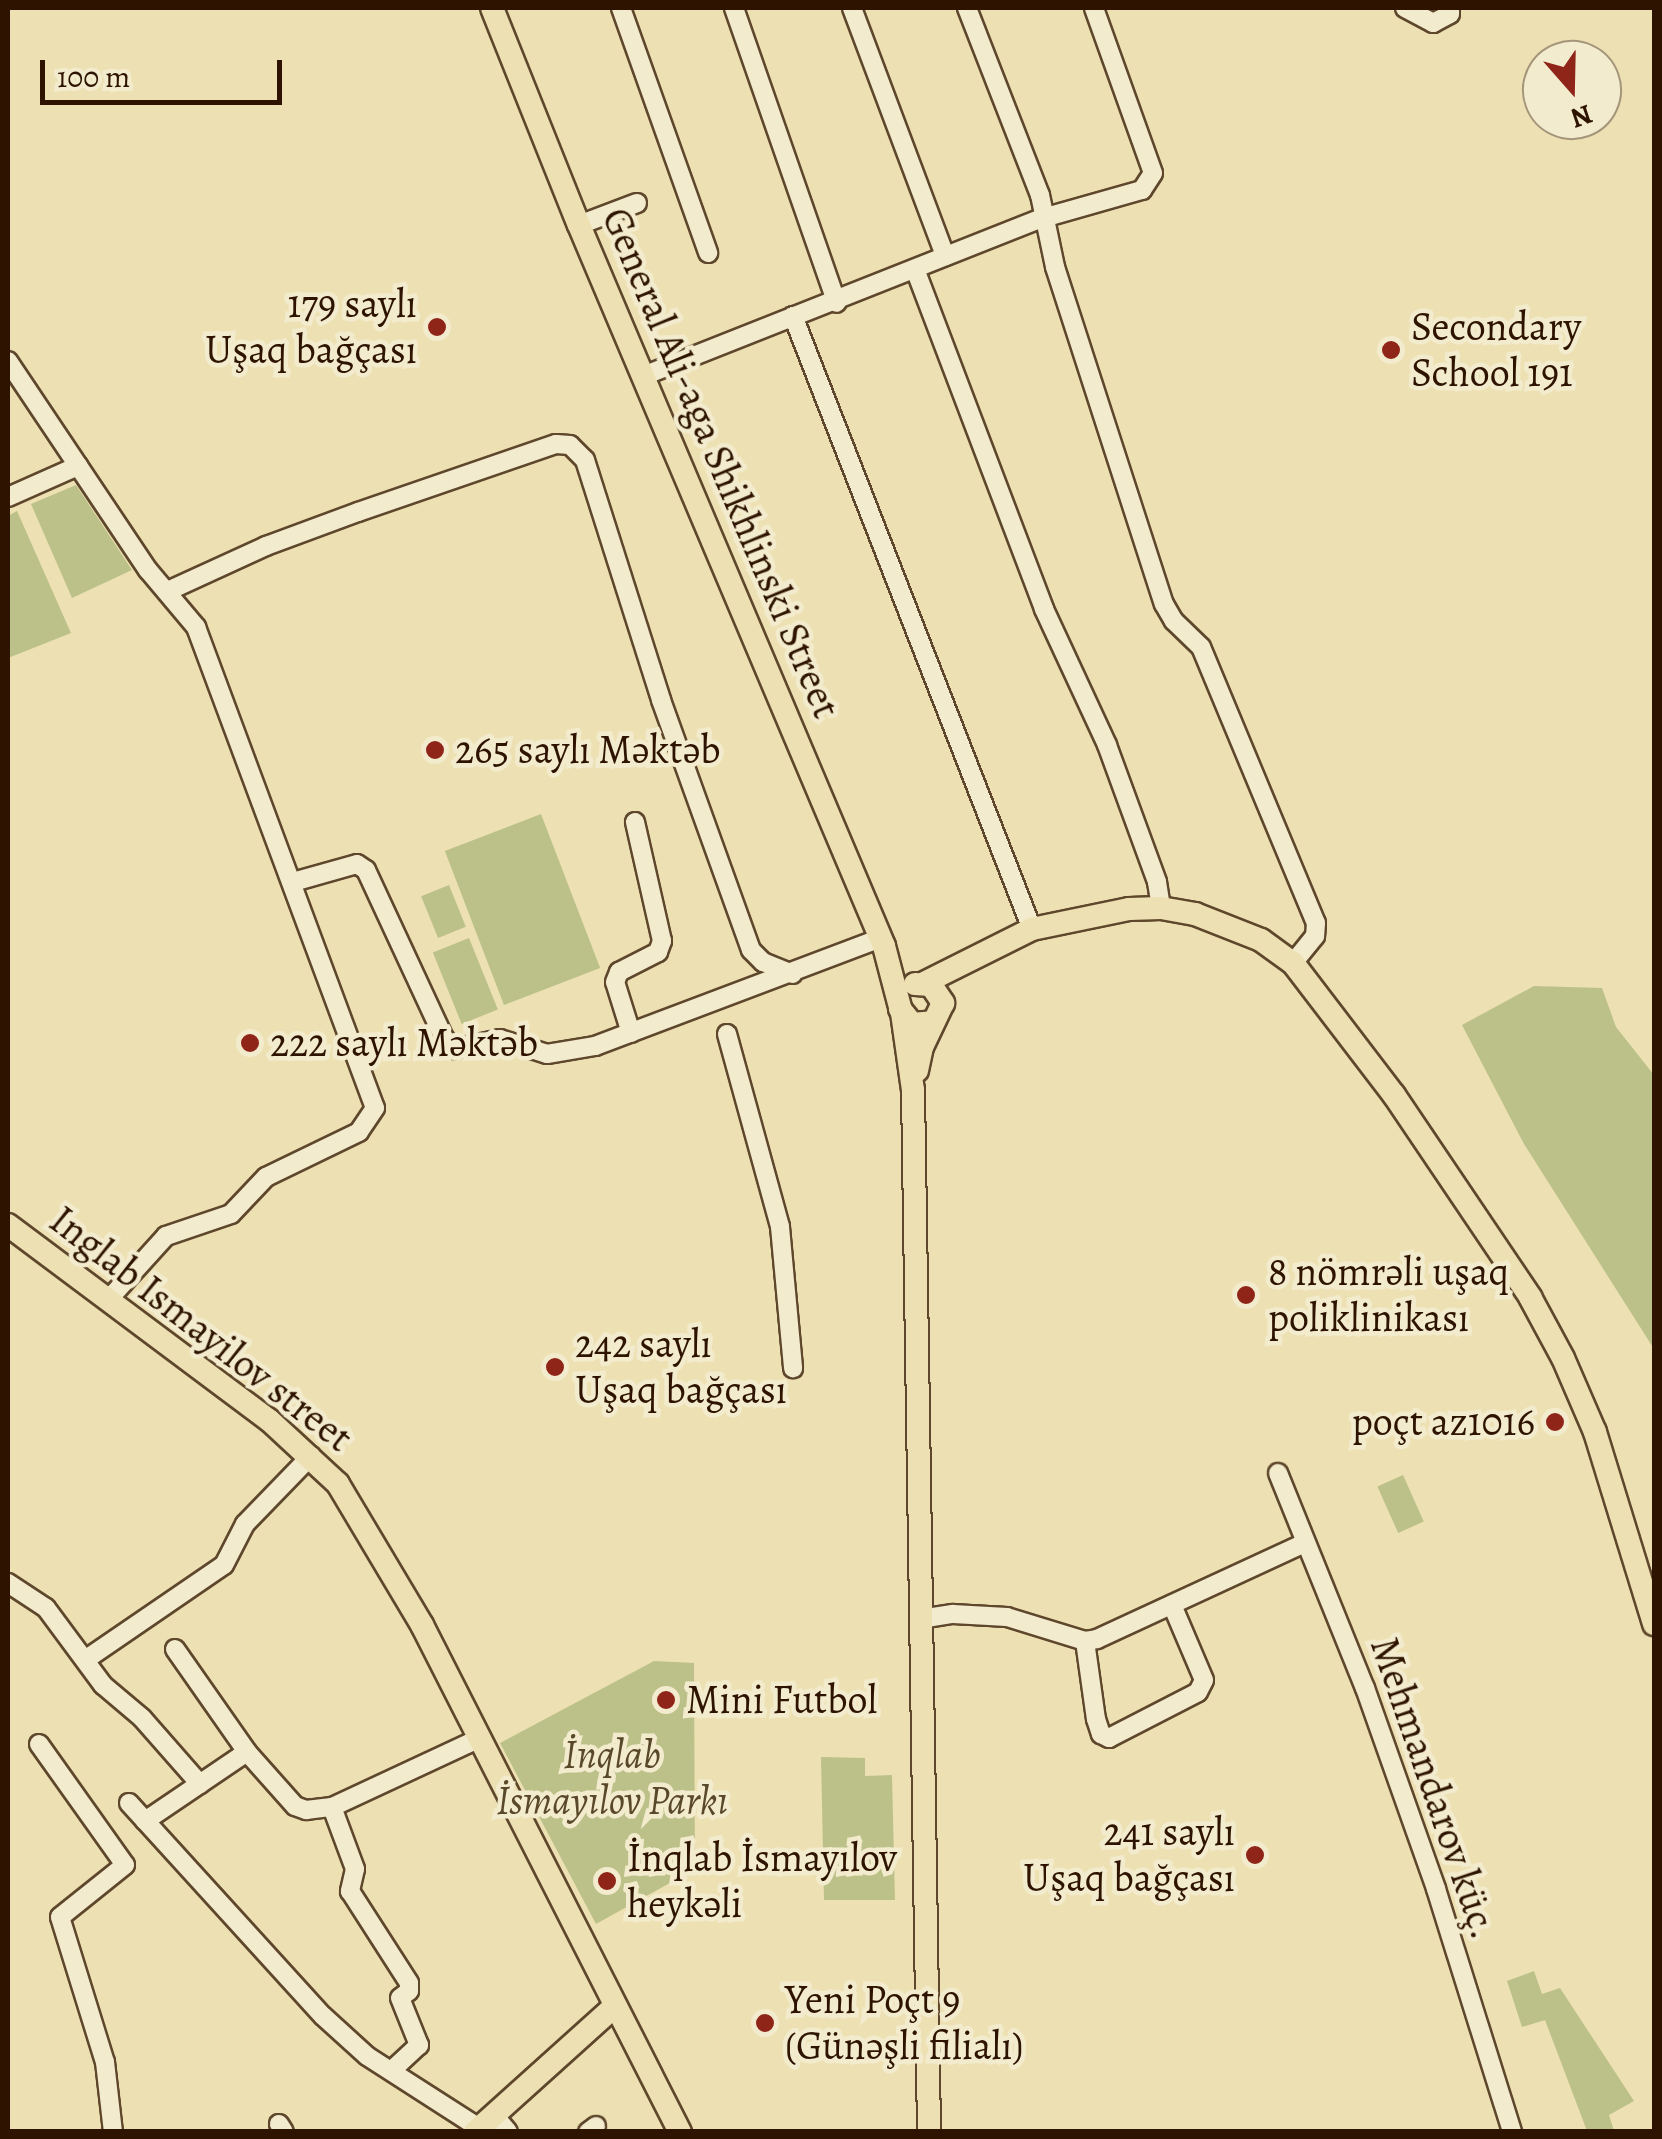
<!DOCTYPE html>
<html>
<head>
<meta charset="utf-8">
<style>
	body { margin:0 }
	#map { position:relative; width:1662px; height:2139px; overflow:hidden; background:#ede0b2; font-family:Alegreya,serif }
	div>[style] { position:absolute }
	.green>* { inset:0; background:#bcc189; transform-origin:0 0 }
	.roads { filter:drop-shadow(2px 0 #5e472c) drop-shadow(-2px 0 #5e472c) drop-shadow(0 2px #5e472c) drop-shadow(0 -2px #5e472c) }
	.minor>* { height:18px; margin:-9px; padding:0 9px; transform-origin:9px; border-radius:9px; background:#f3ebcd }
	.major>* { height:22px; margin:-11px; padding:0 11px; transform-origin:11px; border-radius:11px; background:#ede0b2 }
	.dots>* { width:28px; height:28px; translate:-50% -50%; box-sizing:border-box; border:5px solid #f3ebcd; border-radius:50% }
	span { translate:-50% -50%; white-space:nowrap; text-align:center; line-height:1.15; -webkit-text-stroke:9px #f3ebcd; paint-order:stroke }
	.poi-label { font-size:40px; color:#2e1400 }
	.right { translate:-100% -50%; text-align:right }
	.left { translate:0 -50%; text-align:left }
	.street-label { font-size:40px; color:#2e1400 }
	.park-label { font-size:40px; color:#594829; font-style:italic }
	.frame { position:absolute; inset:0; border:10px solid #2e1400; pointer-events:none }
	.north { position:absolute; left:1522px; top:40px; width:100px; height:100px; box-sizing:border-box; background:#f3ebcd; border:2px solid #a4957b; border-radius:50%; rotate:160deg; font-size:28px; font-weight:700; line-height:40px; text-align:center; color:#2e1400 }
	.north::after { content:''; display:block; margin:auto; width:35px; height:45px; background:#8f2418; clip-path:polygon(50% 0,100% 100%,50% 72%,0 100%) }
	.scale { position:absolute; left:40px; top:60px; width:242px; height:45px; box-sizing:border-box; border:5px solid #2e1400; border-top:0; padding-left:12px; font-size:30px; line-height:35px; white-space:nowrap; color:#2e1400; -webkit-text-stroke:8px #f3ebcd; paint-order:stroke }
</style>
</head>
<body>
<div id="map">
	<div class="green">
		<i style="clip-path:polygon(76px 485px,132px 570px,72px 598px,31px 504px)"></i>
		<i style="clip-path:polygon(17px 511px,71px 633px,8px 658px,8px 516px)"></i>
		<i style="left:541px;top:814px;width:165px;height:103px;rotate:69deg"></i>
		<i style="left:449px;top:885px;width:45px;height:30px;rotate:68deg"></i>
		<i style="left:469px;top:938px;width:77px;height:39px;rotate:68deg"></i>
		<i style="clip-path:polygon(1534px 986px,1602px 988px,1616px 1027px,1654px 1075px,1654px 1349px,1524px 1144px,1462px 1025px)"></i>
		<i style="left:1403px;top:1475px;width:51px;height:28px;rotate:66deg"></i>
		<i style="clip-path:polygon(654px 1661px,694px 1663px,695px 1869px,596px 1924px,500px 1743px)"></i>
		<i style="clip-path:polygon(821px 1757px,865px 1758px,865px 1776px,892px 1775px,895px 1900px,824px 1900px)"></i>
		<i style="clip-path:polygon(1534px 1971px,1542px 1994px,1560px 1988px,1634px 2101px,1609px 2115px,1614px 2131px,1587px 2131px,1545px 2020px,1522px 2027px,1507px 1981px)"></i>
	</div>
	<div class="roads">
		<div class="minor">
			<i style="left:621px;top:8px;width:260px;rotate:70.4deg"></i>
			<i style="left:734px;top:8px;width:312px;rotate:70.8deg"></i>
			<i style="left:852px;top:8px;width:265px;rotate:69.4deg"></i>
			<i style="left:967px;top:8px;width:201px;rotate:68.7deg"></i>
			<i style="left:1040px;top:195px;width:74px;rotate:78.2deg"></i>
			<i style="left:1055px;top:267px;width:354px;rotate:72.1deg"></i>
			<i style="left:1164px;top:604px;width:20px;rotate:60deg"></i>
			<i style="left:1174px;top:621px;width:37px;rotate:44deg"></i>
			<i style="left:1201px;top:647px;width:299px;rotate:67.4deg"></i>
			<i style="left:1316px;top:923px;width:13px;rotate:94deg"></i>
			<i style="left:1315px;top:936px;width:35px;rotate:129deg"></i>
			<i style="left:1405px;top:8px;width:32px;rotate:28deg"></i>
			<i style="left:1433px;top:23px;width:19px;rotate:-28deg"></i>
			<i style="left:1450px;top:14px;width:6px;rotate:-90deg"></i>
			<i style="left:579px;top:225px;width:62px;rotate:-20.8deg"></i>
			<i style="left:915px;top:269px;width:364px;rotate:69.2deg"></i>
			<i style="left:1044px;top:609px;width:150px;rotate:65.1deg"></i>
			<i style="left:1107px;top:745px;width:146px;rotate:69.9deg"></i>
			<i style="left:1157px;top:882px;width:26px;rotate:81deg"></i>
			<i style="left:793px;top:316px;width:658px;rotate:68.7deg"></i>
			<i style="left:8px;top:361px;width:252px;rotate:56.2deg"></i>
			<i style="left:148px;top:570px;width:75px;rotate:49.9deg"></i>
			<i style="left:196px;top:627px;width:513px;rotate:69.59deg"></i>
			<i style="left:375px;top:1108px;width:29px;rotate:124deg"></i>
			<i style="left:359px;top:1132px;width:103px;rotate:154.2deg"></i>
			<i style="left:266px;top:1177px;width:51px;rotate:133.4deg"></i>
			<i style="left:231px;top:1214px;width:69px;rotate:161.3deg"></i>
			<i style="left:166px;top:1236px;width:86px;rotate:132.2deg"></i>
			<i style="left:643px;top:376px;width:430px;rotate:-21.6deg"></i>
			<i style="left:1043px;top:218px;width:103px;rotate:-15.8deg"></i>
			<i style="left:1142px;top:190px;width:20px;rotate:-57deg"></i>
			<i style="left:1153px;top:173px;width:175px;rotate:-109.7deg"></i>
			<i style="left:8px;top:497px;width:77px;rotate:-23.9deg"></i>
			<i style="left:170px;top:590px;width:106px;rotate:-24.6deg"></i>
			<i style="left:266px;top:546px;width:98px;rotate:-20.3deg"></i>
			<i style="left:358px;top:512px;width:209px;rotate:-19deg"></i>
			<i style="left:556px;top:444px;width:14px;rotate:4deg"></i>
			<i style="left:570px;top:445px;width:21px;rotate:45deg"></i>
			<i style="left:585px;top:460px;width:252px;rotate:72.4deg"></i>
			<i style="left:661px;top:700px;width:266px;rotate:70.2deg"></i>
			<i style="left:751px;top:950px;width:17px;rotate:45deg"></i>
			<i style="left:763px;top:962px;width:32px;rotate:22deg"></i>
			<i style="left:293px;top:882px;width:66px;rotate:-15.7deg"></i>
			<i style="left:357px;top:864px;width:11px;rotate:34deg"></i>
			<i style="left:366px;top:870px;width:185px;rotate:65.1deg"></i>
			<i style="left:444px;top:1038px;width:15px;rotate:48deg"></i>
			<i style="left:454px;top:1049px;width:47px;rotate:-12.3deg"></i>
			<i style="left:500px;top:1039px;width:49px;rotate:17.7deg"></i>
			<i style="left:547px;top:1054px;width:49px;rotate:-9.5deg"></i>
			<i style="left:595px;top:1046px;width:306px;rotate:-20.7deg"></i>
			<i style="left:631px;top:1033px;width:53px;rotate:-107.4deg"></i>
			<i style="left:615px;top:982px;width:11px;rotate:-68deg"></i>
			<i style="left:619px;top:972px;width:44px;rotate:-27.1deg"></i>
			<i style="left:658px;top:952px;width:12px;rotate:-70deg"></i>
			<i style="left:662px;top:941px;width:122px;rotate:-102.8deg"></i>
			<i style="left:727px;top:1034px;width:200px;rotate:74.6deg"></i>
			<i style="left:780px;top:1227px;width:142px;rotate:84.7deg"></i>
			<i style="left:1278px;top:1473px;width:232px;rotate:68deg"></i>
			<i style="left:1365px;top:1688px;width:213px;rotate:70.5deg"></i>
			<i style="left:1436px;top:1889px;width:255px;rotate:72.6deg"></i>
			<i style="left:8px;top:1583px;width:45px;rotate:33.3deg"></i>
			<i style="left:46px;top:1608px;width:96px;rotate:53.5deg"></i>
			<i style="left:103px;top:1685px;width:51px;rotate:40.2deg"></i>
			<i style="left:142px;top:1718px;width:88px;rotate:48.7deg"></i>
			<i style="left:920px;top:1619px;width:33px;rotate:-9deg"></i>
			<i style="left:953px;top:1614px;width:54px;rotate:3.2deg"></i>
			<i style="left:1007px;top:1617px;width:82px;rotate:17.1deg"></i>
			<i style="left:1085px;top:1641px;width:12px;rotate:-9deg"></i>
			<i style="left:1097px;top:1639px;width:229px;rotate:-24.8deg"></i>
			<i style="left:1085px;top:1641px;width:79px;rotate:82deg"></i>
			<i style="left:1096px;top:1719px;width:16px;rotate:72deg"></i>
			<i style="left:1101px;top:1734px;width:9px;rotate:27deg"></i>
			<i style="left:1109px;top:1738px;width:100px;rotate:-27.3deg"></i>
			<i style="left:1198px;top:1692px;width:13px;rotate:-63deg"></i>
			<i style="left:1204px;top:1680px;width:82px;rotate:-113.1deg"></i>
			<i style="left:175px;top:1649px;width:126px;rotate:55deg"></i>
			<i style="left:247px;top:1752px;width:72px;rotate:48.4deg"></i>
			<i style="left:295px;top:1806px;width:12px;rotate:20deg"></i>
			<i style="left:306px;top:1810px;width:26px;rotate:-7deg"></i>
			<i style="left:332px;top:1807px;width:163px;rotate:-25deg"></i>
			<i style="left:85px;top:1660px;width:168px;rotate:-34.4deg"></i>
			<i style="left:224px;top:1565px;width:46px;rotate:-62.9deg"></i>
			<i style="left:245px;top:1524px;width:95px;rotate:-45.9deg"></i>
			<i style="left:39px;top:1744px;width:148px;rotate:54.6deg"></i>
			<i style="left:125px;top:1865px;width:83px;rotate:141.3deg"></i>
			<i style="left:60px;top:1917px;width:152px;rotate:72.8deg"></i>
			<i style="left:105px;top:2062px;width:70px;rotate:83.5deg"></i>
			<i style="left:129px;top:1803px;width:288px;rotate:47.7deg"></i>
			<i style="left:323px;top:2016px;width:59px;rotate:42.3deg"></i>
			<i style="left:367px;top:2056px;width:133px;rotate:32.7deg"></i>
			<i style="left:332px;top:1807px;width:66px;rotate:69.6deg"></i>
			<i style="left:355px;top:1869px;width:23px;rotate:103deg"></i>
			<i style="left:350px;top:1891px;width:109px;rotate:57.3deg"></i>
			<i style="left:409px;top:1983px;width:8px;rotate:90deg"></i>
			<i style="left:409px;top:1991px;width:11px;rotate:142deg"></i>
			<i style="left:400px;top:1998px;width:51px;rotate:68deg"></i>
			<i style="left:419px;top:2045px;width:38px;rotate:137deg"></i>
			<i style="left:145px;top:1821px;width:123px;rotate:-34.1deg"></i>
			<i style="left:493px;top:2114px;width:23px;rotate:50deg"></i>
			<i style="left:279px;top:2124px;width:9px;rotate:58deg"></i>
			<i style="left:588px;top:2132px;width:10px;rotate:-37deg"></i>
		</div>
		<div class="major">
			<i style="left:492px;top:8px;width:234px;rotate:68.2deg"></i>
			<i style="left:579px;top:225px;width:783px;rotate:67.07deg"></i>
			<i style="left:884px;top:946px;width:63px;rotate:75.3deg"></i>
			<i style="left:924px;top:983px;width:121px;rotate:-26.6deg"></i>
			<i style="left:1032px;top:929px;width:99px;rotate:-11.7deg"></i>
			<i style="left:1129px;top:909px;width:32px;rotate:-2deg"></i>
			<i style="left:1161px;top:908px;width:35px;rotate:10deg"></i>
			<i style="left:1195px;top:914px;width:71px;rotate:21.5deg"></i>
			<i style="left:1261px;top:940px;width:39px;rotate:36deg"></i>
			<i style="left:1293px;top:963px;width:166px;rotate:52.6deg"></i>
			<i style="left:1394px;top:1095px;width:244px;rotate:56deg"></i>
			<i style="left:1530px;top:1297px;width:69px;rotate:61.6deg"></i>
			<i style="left:1563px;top:1358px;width:81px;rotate:66.6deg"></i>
			<i style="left:1595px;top:1432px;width:201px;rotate:72.9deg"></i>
			<i style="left:915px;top:984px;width:16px;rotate:4deg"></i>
			<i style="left:931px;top:985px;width:22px;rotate:56deg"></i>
			<i style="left:943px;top:1003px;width:49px;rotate:115.5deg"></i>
			<i style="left:922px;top:1047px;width:24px;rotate:102deg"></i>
			<i style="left:900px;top:1009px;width:19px;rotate:51deg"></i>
			<i style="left:912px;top:1024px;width:21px;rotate:-5deg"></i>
			<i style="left:902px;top:1013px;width:78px;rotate:81.9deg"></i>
			<i style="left:913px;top:1090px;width:1042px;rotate:89.12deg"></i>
			<i style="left:8px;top:1225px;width:326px;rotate:36.8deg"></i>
			<i style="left:269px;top:1420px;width:94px;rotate:42.8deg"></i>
			<i style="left:338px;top:1484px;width:164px;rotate:59.2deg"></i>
			<i style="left:422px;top:1625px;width:569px;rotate:63.03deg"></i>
			<i style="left:475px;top:2132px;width:187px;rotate:-42deg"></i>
		</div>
	</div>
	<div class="dots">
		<i style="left:437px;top:327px;background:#8f2418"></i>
		<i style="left:1391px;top:350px;background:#8f2418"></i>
		<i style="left:435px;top:750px;background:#8f2418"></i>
		<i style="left:250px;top:1043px;background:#8f2418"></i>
		<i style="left:1246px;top:1295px;background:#8f2418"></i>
		<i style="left:555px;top:1367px;background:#8f2418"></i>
		<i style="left:1555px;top:1422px;background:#8f2418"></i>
		<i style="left:666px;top:1700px;background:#8f2418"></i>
		<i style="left:1255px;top:1855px;background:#8f2418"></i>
		<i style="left:607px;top:1881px;background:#8f2418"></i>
		<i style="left:765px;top:2023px;background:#8f2418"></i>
	</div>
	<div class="poi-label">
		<span class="right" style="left:417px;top:327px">179 saylı<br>Uşaq bağçası</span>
		<span class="left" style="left:1411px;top:350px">Secondary<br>School 191</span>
		<span class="left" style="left:455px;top:750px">265 saylı Məktəb</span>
		<span class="left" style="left:270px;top:1043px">222 saylı Məktəb</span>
		<span class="left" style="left:1268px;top:1295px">8 nömrəli uşaq<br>poliklinikası</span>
		<span class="left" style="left:575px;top:1367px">242 saylı<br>Uşaq bağçası</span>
		<span class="right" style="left:1535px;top:1422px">poçt az1016</span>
		<span class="left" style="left:686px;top:1700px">Mini Futbol</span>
		<span class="right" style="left:1235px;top:1855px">241 saylı<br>Uşaq bağçası</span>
		<span class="left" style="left:627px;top:1881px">İnqlab İsmayılov<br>heykəli</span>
		<span class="left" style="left:785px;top:2023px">Yeni Poçt 9<br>(Günəşli filialı)</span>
	</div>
	<div class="street-label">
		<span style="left:721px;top:463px;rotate:67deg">General Ali-aga Shikhlinski Street</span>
		<span style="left:201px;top:1329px;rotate:38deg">Inglab Ismayilov street</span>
		<span style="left:1434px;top:1788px;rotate:71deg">Mehmandarov küç.</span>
	</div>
	<div class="park-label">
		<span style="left:612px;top:1778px">İnqlab<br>İsmayılov Parkı</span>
	</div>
	<div class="frame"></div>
	<div class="north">N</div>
	<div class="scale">100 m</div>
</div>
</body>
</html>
